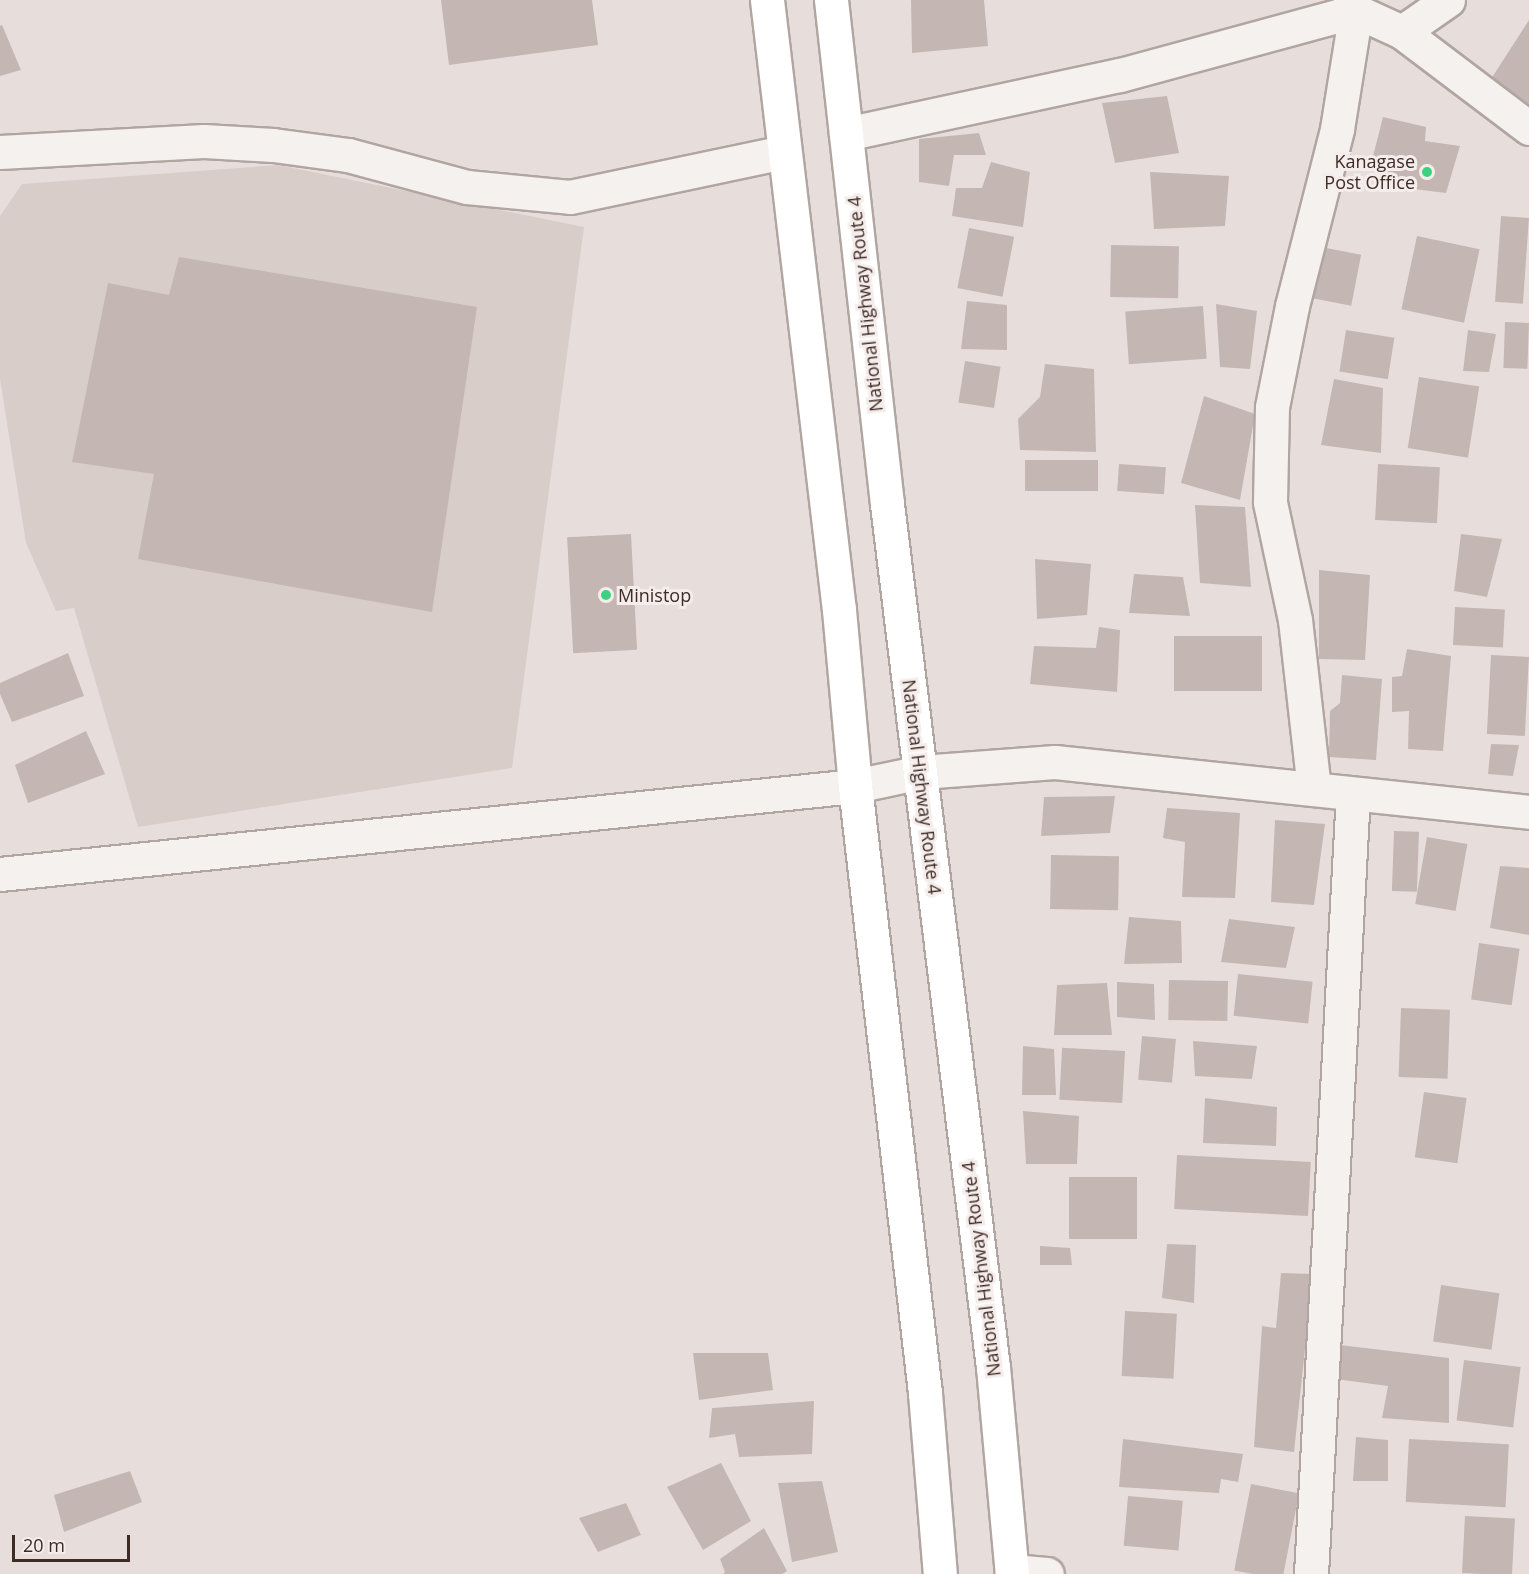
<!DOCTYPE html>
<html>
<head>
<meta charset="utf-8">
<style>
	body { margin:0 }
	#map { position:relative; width:1529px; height:1574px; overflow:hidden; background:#e7dedc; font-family:"Open Sans",sans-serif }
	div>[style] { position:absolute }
	.built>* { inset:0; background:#d9cdca }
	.building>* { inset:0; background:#c4b7b3; transform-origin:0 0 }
	.roads { filter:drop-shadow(2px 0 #b1a5a1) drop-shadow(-2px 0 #b1a5a1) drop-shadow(0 2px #b1a5a1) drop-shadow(0 -2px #b1a5a1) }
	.minor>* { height:33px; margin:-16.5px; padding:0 16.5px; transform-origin:16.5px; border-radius:16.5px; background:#f5f1ef }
	.highway>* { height:33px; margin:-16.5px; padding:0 16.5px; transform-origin:16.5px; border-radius:16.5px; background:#fff }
	.dots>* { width:16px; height:16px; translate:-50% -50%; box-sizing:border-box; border:3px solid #f5edeb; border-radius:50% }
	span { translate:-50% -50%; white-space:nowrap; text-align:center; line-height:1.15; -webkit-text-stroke:6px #f5edeb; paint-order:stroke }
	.poi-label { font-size:18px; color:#3e2b25 }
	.right { translate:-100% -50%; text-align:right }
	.left { translate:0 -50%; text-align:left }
	.street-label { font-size:18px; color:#3e2b25 }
	.scale { position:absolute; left:12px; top:1535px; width:118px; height:27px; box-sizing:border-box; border:3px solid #3e2b25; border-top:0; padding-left:8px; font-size:18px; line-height:21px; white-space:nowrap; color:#3e2b25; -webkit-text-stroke:4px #f5edeb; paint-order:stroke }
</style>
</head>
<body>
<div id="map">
	<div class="built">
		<i style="clip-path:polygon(278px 165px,584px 227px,512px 768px,138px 827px,74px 608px,56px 611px,26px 543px,0 379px,0 216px,22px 184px)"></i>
	</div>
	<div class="building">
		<i style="clip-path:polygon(441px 0,592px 0,598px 45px,449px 65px)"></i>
		<i style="clip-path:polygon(911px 0,984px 0,988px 46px,912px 53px)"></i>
		<i style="clip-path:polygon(1529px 20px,1529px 105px,1491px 79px)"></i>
		<i style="clip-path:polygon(2px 25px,21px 70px,0 76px,0 26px)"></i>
		<i style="clip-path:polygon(1167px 96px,1179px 153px,1115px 163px,1102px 103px)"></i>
		<i style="clip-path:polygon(1383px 117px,1426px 127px,1425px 141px,1460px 146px,1446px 193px,1414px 189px,1370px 168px)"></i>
		<i style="clip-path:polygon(979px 133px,986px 155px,954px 155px,949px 186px,919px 182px,919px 139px)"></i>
		<i style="clip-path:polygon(991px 162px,1030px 172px,1023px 227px,952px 216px,956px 188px,982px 188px)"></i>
		<i style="clip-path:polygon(1150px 172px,1229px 176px,1225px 226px,1154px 229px)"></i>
		<i style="left:1501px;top:216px;width:28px;height:86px;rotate:4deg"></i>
		<i style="left:969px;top:228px;width:46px;height:61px;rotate:11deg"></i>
		<i style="left:1417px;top:236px;width:64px;height:75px;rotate:12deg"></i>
		<i style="left:1111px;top:245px;width:68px;height:52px;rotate:1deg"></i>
		<i style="left:1316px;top:246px;width:46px;height:52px;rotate:11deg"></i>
		<i style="clip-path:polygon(179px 257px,477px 307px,432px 612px,138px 559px,154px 474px,72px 462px,108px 283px,169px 295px)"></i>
		<i style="clip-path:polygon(967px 301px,1007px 305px,1007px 350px,961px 349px)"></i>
		<i style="clip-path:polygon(1216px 304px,1257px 311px,1250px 369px,1220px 367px)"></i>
		<i style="left:1203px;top:306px;width:53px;height:78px;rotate:86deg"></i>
		<i style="left:1505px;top:322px;width:24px;height:46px;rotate:2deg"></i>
		<i style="left:1346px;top:330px;width:49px;height:42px;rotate:9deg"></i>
		<i style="clip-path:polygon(1468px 330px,1496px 334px,1489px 372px,1463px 371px)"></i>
		<i style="left:965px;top:361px;width:36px;height:42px;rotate:9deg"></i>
		<i style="clip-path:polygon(1045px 364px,1094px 369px,1096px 452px,1020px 450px,1018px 419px,1040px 397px)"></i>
		<i style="left:1419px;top:377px;width:61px;height:72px;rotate:9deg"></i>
		<i style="clip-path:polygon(1334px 379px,1383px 388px,1381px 453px,1321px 445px)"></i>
		<i style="clip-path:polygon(1204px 396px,1255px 414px,1240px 500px,1181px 483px)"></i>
		<i style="left:1025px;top:460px;width:73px;height:31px"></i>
		<i style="left:1119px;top:464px;width:47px;height:27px;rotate:4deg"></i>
		<i style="left:1378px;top:464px;width:62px;height:56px;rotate:3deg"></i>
		<i style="clip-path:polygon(1195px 505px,1245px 507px,1251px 587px,1200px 583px)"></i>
		<i style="left:631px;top:534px;width:116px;height:64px;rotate:87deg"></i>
		<i style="clip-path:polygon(1461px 534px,1502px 539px,1487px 597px,1454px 591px)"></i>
		<i style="clip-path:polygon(1035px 559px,1091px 564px,1087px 615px,1037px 619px)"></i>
		<i style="clip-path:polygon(1319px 570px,1370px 575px,1365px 660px,1319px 659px)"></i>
		<i style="clip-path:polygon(1134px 574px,1183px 577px,1190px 616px,1129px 613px)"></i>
		<i style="left:1455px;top:607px;width:50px;height:38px;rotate:3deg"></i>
		<i style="clip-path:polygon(1099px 627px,1120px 630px,1117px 692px,1030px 684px,1034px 646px,1096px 648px)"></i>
		<i style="left:1174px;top:636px;width:88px;height:55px"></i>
		<i style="clip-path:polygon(1407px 649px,1451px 656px,1443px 751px,1408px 749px,1409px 711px,1392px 712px,1392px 677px,1402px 676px)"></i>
		<i style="clip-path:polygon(68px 653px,84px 696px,12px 722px,0 694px,0 683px)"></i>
		<i style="left:1491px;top:655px;width:38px;height:79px;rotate:3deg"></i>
		<i style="clip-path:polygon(1342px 675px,1382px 679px,1376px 760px,1329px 757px,1330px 711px,1340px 703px)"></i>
		<i style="clip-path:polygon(86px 731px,105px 774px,28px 803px,15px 765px)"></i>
		<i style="clip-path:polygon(1491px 744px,1519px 745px,1513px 776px,1488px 774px)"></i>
		<i style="clip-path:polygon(1115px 796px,1110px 833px,1041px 836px,1044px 797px)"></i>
		<i style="clip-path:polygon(1167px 808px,1240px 813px,1235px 898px,1182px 897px,1185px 842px,1163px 838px)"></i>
		<i style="clip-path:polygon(1275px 820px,1325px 824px,1314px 905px,1271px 902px)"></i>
		<i style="left:1394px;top:831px;width:25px;height:60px;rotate:2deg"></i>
		<i style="left:1427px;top:837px;width:41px;height:68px;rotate:10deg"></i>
		<i style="left:1051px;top:855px;width:68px;height:54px;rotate:1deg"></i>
		<i style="clip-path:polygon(1500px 866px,1529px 868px,1529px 935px,1490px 928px)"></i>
		<i style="clip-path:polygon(1129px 917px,1181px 921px,1182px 963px,1124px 964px)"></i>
		<i style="clip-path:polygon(1229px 919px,1295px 927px,1286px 968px,1221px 962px)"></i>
		<i style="left:1479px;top:943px;width:41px;height:57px;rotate:8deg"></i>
		<i style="left:1238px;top:974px;width:75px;height:42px;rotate:6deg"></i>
		<i style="left:1169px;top:980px;width:59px;height:40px;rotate:1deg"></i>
		<i style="clip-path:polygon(1117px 982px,1154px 984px,1155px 1020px,1117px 1017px)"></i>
		<i style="clip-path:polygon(1107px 983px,1112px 1035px,1054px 1035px,1057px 985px)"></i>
		<i style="left:1401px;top:1008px;width:49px;height:69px;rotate:2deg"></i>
		<i style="left:1142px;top:1036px;width:34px;height:44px;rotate:5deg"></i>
		<i style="clip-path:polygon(1193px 1041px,1257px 1046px,1252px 1079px,1195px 1076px)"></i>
		<i style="clip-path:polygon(1023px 1046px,1054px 1049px,1056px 1095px,1022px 1095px)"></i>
		<i style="left:1125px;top:1051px;width:52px;height:63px;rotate:93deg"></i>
		<i style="left:1424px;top:1092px;width:43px;height:66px;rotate:8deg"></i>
		<i style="clip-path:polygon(1205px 1098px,1277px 1107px,1276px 1146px,1203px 1143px)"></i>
		<i style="clip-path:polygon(1023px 1111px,1079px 1116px,1077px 1164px,1026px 1164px)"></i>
		<i style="left:1177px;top:1155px;width:134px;height:54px;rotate:3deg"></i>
		<i style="left:1137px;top:1177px;width:62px;height:68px;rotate:90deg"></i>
		<i style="clip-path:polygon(1167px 1244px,1196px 1245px,1194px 1303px,1162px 1298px)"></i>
		<i style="clip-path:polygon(1040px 1246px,1070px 1248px,1072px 1265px,1040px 1265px)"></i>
		<i style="clip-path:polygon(1281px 1273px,1313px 1274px,1294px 1452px,1254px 1447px,1262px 1326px,1276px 1328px)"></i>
		<i style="left:1441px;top:1285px;width:59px;height:57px;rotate:8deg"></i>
		<i style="left:1125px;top:1311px;width:52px;height:65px;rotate:3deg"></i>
		<i style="clip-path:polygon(1340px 1345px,1449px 1358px,1449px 1423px,1382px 1418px,1388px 1386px,1335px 1379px)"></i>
		<i style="clip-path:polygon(693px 1353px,768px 1353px,773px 1390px,699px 1400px)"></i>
		<i style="left:1464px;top:1360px;width:57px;height:61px;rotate:7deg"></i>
		<i style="clip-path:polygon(814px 1401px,812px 1454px,739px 1457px,735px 1434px,709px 1438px,712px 1408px)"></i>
		<i style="clip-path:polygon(1356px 1437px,1388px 1440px,1388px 1481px,1353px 1481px)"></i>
		<i style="clip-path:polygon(1123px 1439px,1243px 1454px,1238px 1482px,1221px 1479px,1219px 1493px,1119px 1487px)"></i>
		<i style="left:1409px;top:1439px;width:100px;height:63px;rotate:3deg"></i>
		<i style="clip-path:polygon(721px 1463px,751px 1521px,703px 1550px,667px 1487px)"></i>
		<i style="clip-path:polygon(130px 1471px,142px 1502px,64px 1532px,54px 1495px)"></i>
		<i style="clip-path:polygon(822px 1481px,838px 1552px,792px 1562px,778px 1483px)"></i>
		<i style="left:1251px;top:1484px;width:49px;height:88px;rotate:11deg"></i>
		<i style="left:1128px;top:1496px;width:55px;height:50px;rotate:5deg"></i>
		<i style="clip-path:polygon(626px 1503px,641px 1535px,598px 1552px,579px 1518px)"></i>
		<i style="left:1465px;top:1516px;width:50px;height:57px;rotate:3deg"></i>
		<i style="clip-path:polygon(764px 1528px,787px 1571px,782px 1574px,723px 1574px,725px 1572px,720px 1559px)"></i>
	</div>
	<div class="roads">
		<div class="minor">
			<i style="left:1350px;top:0;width:13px;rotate:61deg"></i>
			<i style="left:1356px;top:11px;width:51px;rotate:24.5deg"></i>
			<i style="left:1402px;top:32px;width:159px;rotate:37.1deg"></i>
			<i style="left:1402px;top:32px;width:56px;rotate:-34.8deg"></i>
			<i style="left:846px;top:134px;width:280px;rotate:-12.2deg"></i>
			<i style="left:1120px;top:75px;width:245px;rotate:-15.2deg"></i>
			<i style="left:0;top:152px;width:204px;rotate:-3.1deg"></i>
			<i style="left:204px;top:141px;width:69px;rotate:3.3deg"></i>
			<i style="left:273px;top:145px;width:76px;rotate:7.6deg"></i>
			<i style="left:348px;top:155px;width:123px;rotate:15.1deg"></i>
			<i style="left:467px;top:187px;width:103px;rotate:5.5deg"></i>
			<i style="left:570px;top:197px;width:219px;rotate:-11.9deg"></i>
			<i style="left:1314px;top:789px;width:170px;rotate:-96.4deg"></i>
			<i style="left:1295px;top:620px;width:121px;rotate:-102deg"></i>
			<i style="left:1270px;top:502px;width:95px;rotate:-88.8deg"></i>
			<i style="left:1272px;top:407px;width:103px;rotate:-78.8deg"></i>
			<i style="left:1292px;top:306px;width:183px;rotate:-75.7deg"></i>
			<i style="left:1337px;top:129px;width:120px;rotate:-80.9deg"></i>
			<i style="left:0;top:874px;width:860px;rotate:-5.88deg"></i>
			<i style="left:855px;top:786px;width:67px;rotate:-12deg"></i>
			<i style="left:921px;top:772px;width:134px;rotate:-4.3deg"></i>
			<i style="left:1055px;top:762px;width:477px;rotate:6deg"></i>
			<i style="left:1012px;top:1571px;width:35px;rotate:5deg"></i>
			<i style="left:1311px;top:1574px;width:781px;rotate:-86.92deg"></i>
		</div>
		<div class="highway">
			<i style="left:767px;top:0;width:614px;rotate:83.27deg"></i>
			<i style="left:839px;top:610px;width:177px;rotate:84.8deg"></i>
			<i style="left:855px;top:786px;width:611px;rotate:83.42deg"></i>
			<i style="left:925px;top:1393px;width:182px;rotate:85.3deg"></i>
			<i style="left:831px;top:0;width:507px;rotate:83.66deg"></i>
			<i style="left:887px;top:504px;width:869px;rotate:83deg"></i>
			<i style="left:993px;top:1367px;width:208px;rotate:84.8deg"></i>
		</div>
	</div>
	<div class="dots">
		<i style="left:1427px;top:172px;background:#3bd27f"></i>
		<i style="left:606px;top:595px;background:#3bd27f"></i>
	</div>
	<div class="poi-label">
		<span class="right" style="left:1415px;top:172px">Kanagase<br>Post Office</span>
		<span class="left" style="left:618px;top:595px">Ministop</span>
	</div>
	<div class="street-label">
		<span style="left:865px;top:304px;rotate:-96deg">National Highway Route 4</span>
		<span style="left:922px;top:787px;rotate:83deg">National Highway Route 4</span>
		<span style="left:981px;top:1269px;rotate:-97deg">National Highway Route 4</span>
	</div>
	<div class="scale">20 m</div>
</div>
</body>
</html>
